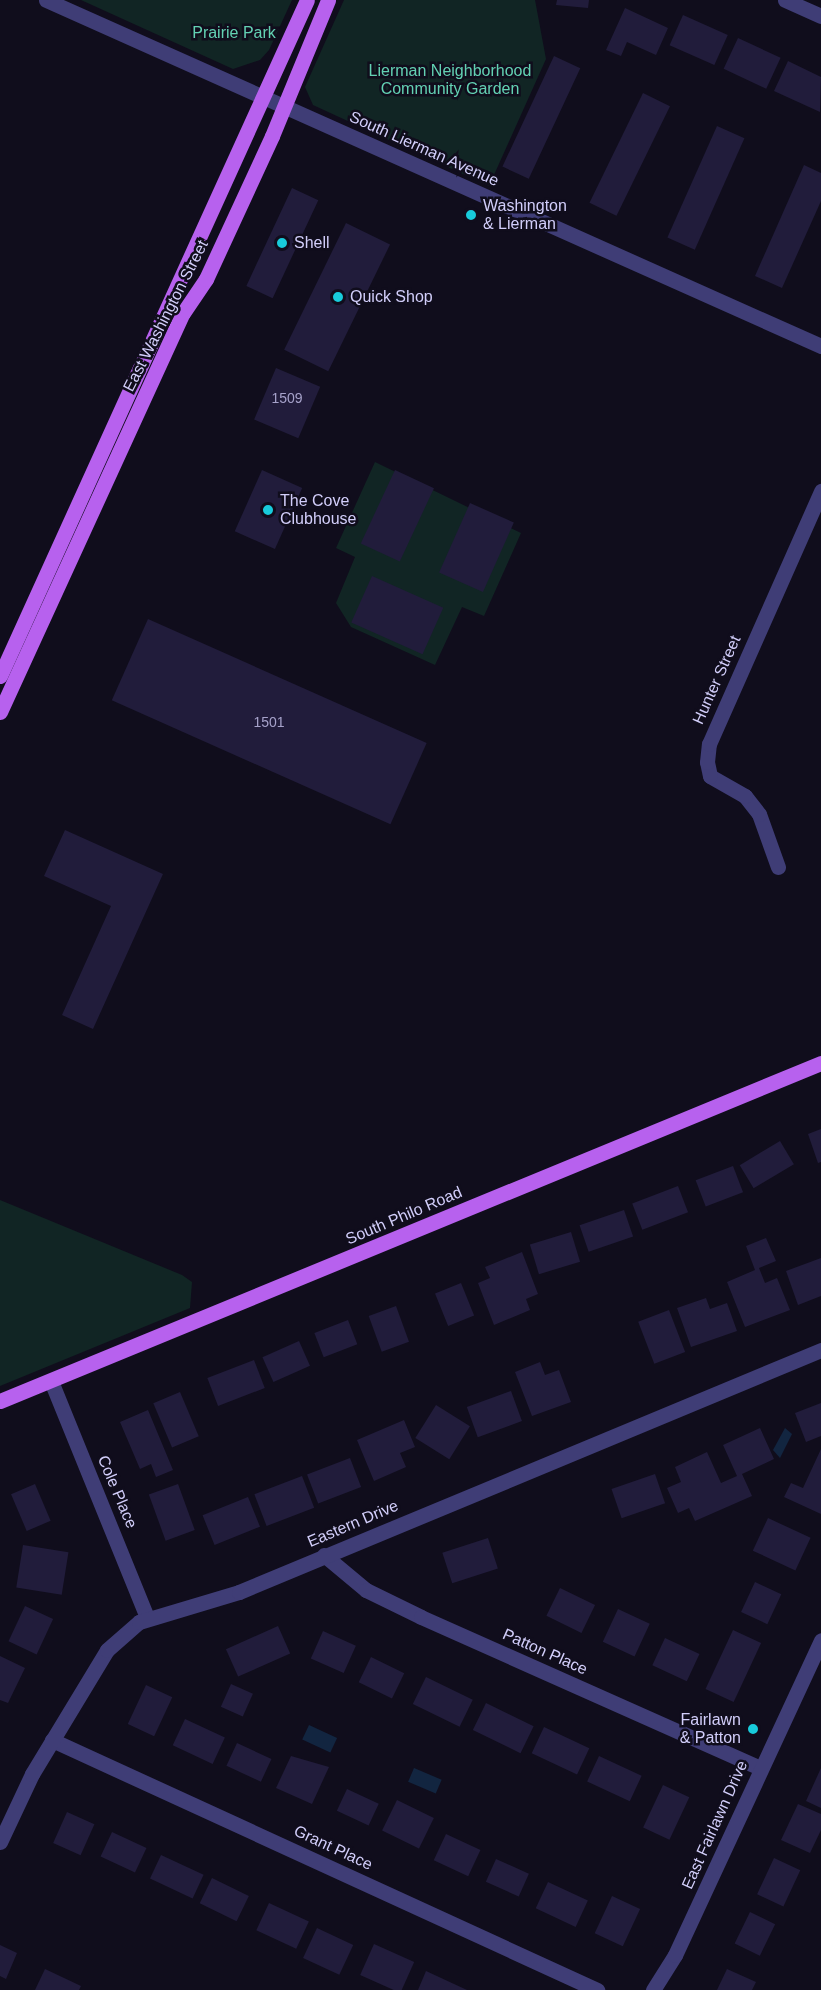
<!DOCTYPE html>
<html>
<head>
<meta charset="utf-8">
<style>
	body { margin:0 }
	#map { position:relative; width:821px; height:1990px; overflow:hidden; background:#100d1c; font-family:Arial,sans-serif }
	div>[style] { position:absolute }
	.green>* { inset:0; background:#112524 }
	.water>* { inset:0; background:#122540; transform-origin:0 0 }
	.building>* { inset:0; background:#211c3b; transform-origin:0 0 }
	.minor>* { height:15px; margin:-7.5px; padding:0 7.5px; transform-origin:7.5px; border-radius:7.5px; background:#3f3d76 }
	.major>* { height:15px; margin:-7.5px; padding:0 7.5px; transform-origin:7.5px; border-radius:7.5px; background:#b761ee }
	.dots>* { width:16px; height:16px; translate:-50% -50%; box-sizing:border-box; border:3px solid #100d1c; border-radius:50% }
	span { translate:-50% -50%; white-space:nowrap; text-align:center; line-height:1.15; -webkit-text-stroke:5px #100d1c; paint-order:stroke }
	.number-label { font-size:14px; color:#a6a2ca }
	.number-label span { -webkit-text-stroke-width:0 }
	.park-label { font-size:16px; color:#63d1b3 }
	.street-label { font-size:16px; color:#d2cefa }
	.poi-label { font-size:16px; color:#d2cefa }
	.left { translate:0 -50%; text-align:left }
	.right { translate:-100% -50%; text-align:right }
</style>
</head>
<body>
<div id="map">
	<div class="green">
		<i style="clip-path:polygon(81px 0,292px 0,269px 50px,260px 60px,233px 69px)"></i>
		<i style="clip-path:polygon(344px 0,535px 0,546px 59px,489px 186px,313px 105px,305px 87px)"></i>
		<i style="clip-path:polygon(375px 462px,521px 533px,484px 616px,462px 607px,435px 665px,351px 627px,336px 603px,355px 557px,336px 548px)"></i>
		<i style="clip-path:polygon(0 1200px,182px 1275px,192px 1282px,190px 1308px,0 1386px)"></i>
	</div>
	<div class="water">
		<i style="clip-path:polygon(785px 1428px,792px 1434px,780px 1458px,773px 1450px)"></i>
		<i style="left:309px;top:1725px;width:31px;height:16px;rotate:25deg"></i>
		<i style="left:414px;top:1768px;width:30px;height:15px;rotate:23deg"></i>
	</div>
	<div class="building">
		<i style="clip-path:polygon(557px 0,589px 0,588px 8px,556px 5px)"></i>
		<i style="clip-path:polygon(625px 8px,668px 28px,656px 55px,627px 42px,621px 56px,606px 50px)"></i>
		<i style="left:683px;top:15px;width:49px;height:33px;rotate:24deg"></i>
		<i style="left:738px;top:38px;width:47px;height:34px;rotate:25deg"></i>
		<i style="left:554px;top:56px;width:29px;height:122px;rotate:25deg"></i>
		<i style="clip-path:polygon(788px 61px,821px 77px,820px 112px,774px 91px)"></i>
		<i style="left:643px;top:93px;width:30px;height:122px;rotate:26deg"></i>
		<i style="left:717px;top:126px;width:30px;height:122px;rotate:24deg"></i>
		<i style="clip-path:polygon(804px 165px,821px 173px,821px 201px,782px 288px,755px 276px)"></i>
		<i style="left:292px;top:188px;width:29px;height:108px;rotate:25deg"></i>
		<i style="left:346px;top:223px;width:49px;height:141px;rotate:26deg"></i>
		<i style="left:276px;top:368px;width:48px;height:56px;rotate:23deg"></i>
		<i style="left:262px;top:470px;width:44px;height:67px;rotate:24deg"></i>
		<i style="left:395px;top:470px;width:43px;height:81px;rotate:25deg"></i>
		<i style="left:470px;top:503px;width:48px;height:76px;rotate:24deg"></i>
		<i style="left:372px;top:576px;width:78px;height:51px;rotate:24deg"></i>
		<i style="left:148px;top:619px;width:305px;height:89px;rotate:24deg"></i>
		<i style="clip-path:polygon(65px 830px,163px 874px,93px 1029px,62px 1015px,111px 906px,44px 876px)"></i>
		<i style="clip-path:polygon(821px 1129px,821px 1162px,818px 1163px,808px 1134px)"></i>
		<i style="left:780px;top:1141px;width:27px;height:47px;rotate:59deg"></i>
		<i style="left:733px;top:1166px;width:28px;height:40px;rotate:69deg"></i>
		<i style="left:678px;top:1186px;width:28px;height:49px;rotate:69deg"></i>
		<i style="left:624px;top:1210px;width:28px;height:47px;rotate:71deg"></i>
		<i style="left:571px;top:1232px;width:31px;height:43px;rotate:73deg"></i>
		<i style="clip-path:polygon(766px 1238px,776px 1261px,759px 1268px,765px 1283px,777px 1278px,790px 1310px,745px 1327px,727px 1282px,755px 1270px,746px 1246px)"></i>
		<i style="clip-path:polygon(522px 1252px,538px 1294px,526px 1299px,530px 1310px,494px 1325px,478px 1283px,490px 1278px,485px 1267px)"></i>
		<i style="clip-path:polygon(821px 1258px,821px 1296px,798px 1305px,786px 1271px)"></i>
		<i style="left:461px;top:1283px;width:35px;height:28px;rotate:68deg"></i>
		<i style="clip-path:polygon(706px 1298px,710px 1309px,727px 1303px,737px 1331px,691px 1347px,677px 1308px)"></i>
		<i style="left:396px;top:1306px;width:38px;height:29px;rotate:70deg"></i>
		<i style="left:669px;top:1310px;width:45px;height:33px;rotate:69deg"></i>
		<i style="left:348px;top:1320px;width:26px;height:36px;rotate:69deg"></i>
		<i style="left:299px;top:1341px;width:27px;height:40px;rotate:66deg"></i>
		<i style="left:254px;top:1360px;width:30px;height:50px;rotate:69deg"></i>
		<i style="clip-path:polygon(540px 1362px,545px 1375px,559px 1370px,571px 1402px,532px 1416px,515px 1372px)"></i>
		<i style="left:511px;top:1391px;width:32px;height:47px;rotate:70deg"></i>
		<i style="left:180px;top:1392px;width:48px;height:29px;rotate:67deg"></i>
		<i style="clip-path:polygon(821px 1403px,821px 1436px,806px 1442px,795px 1413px)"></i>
		<i style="left:436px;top:1405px;width:40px;height:39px;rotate:32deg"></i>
		<i style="clip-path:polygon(148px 1410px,173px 1470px,156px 1477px,151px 1464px,140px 1469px,120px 1422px)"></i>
		<i style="clip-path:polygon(404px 1420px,415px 1447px,400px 1453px,406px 1467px,374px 1481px,357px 1440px)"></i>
		<i style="clip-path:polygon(760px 1428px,774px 1459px,742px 1474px,752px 1496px,695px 1521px,689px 1508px,678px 1513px,667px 1488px,681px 1482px,675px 1467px,707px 1452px,721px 1483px,737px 1476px,723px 1445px)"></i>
		<i style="clip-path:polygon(821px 1449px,821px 1514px,784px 1497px,791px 1483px,803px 1488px)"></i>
		<i style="left:350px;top:1458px;width:31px;height:46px;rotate:69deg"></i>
		<i style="left:655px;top:1474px;width:31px;height:46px;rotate:71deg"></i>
		<i style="left:302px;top:1476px;width:34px;height:51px;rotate:69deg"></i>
		<i style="left:35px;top:1484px;width:40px;height:26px;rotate:67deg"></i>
		<i style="left:178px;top:1484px;width:49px;height:31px;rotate:70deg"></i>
		<i style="left:248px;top:1497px;width:32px;height:49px;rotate:68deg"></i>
		<i style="left:768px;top:1518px;width:47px;height:36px;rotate:25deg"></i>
		<i style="left:488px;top:1538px;width:32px;height:48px;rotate:72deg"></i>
		<i style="left:23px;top:1545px;width:46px;height:43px;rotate:9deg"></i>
		<i style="left:755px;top:1582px;width:29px;height:33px;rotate:25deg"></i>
		<i style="left:560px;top:1588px;width:39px;height:31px;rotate:26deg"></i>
		<i style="left:25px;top:1606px;width:31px;height:39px;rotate:25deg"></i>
		<i style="left:618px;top:1609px;width:35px;height:36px;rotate:25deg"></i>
		<i style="left:278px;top:1626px;width:30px;height:57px;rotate:66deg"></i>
		<i style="left:733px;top:1630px;width:31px;height:65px;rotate:25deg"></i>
		<i style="left:323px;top:1631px;width:36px;height:30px;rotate:24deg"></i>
		<i style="left:665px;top:1638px;width:38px;height:30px;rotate:25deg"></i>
		<i style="clip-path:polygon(0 1656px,25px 1668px,8px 1703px,0 1700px)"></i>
		<i style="left:371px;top:1657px;width:37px;height:28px;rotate:26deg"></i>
		<i style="left:426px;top:1677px;width:52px;height:30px;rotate:26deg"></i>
		<i style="left:231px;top:1684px;width:24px;height:25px;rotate:24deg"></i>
		<i style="left:146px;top:1685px;width:29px;height:43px;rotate:25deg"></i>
		<i style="left:486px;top:1703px;width:53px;height:30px;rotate:26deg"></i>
		<i style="left:185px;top:1719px;width:44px;height:29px;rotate:25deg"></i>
		<i style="left:544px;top:1727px;width:50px;height:29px;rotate:25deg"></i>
		<i style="left:237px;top:1743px;width:38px;height:25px;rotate:25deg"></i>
		<i style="clip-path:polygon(291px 1756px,329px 1767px,312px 1804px,276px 1788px)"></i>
		<i style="left:599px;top:1756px;width:47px;height:28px;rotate:25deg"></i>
		<i style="clip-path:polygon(821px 1768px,821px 1808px,806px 1801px)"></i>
		<i style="left:663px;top:1785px;width:29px;height:47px;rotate:25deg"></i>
		<i style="left:347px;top:1789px;width:35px;height:24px;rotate:25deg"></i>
		<i style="left:397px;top:1800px;width:41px;height:34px;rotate:26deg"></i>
		<i style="clip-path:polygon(798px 1804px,821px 1814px,821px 1830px,810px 1853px,781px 1840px)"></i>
		<i style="left:67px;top:1812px;width:30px;height:34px;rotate:24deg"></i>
		<i style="left:112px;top:1832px;width:38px;height:27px;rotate:25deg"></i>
		<i style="left:446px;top:1834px;width:38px;height:29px;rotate:25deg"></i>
		<i style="left:161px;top:1855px;width:47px;height:26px;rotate:25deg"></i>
		<i style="left:774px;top:1858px;width:29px;height:40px;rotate:25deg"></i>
		<i style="left:496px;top:1859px;width:36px;height:25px;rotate:24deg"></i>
		<i style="left:212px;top:1878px;width:41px;height:28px;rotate:26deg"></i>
		<i style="left:548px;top:1882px;width:44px;height:29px;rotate:25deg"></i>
		<i style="left:612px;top:1896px;width:31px;height:41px;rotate:25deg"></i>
		<i style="left:269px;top:1903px;width:44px;height:30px;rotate:25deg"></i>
		<i style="left:750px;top:1912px;width:28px;height:35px;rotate:26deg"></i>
		<i style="left:317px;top:1928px;width:40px;height:33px;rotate:25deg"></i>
		<i style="left:374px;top:1944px;width:44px;height:34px;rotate:24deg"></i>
		<i style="clip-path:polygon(0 1945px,17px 1953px,6px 1979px,0 1976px)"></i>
		<i style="clip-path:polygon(45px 1969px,81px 1986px,79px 1990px,35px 1990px)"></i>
		<i style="clip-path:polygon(727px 1969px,756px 1982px,752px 1990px,717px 1990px)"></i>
		<i style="clip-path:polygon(426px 1971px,467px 1990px,418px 1990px)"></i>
	</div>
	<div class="minor">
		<i style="left:46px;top:0;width:849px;rotate:24.06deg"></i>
		<i style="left:785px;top:0;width:39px;rotate:24deg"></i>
		<i style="left:778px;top:867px;width:56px;rotate:-109.7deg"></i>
		<i style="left:759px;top:814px;width:23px;rotate:-128deg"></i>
		<i style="left:745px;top:796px;width:40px;rotate:-150.3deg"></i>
		<i style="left:710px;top:776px;width:14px;rotate:-102deg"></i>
		<i style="left:707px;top:762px;width:18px;rotate:-84deg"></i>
		<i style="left:709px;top:744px;width:277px;rotate:-66.1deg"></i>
		<i style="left:51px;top:1381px;width:256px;rotate:67.9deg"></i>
		<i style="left:324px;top:1555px;width:55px;rotate:39.8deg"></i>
		<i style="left:366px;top:1590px;width:61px;rotate:26.1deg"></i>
		<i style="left:421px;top:1617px;width:371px;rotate:24deg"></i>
		<i style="left:52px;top:1740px;width:600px;rotate:24.64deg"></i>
		<i style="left:0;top:1842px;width:75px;rotate:-64.8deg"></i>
		<i style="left:32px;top:1774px;width:145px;rotate:-58.8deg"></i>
		<i style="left:107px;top:1650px;width:43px;rotate:-41.2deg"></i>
		<i style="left:139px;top:1622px;width:104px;rotate:-16.7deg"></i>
		<i style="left:239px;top:1592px;width:630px;rotate:-22.58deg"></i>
		<i style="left:653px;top:1990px;width:41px;rotate:-57.8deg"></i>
		<i style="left:675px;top:1955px;width:347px;rotate:-65.1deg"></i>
	</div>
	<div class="major">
		<i style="left:0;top:676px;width:742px;rotate:-65.58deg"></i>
		<i style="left:0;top:712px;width:439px;rotate:-65.4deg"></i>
		<i style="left:183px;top:313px;width:41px;rotate:-55.9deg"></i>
		<i style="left:206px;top:279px;width:157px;rotate:-65.2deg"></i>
		<i style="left:272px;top:136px;width:147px;rotate:-67.6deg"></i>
		<i style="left:0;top:1401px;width:888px;rotate:-22.38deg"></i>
	</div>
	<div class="dots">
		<i style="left:471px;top:215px;background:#18cbdb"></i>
		<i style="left:282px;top:243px;background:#18cbdb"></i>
		<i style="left:338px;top:297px;background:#18cbdb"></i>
		<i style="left:268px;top:510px;background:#18cbdb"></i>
		<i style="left:753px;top:1729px;background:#18cbdb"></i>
	</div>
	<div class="number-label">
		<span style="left:287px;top:398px">1509</span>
		<span style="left:269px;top:722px">1501</span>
	</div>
	<div class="park-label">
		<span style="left:234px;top:33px">Prairie Park</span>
		<span style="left:450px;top:80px">Lierman Neighborhood<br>Community Garden</span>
	</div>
	<div class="street-label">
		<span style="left:424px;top:149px;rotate:24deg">South Lierman Avenue</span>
		<span style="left:166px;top:316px;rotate:-63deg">East Washington Street</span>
		<span style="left:717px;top:680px;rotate:-66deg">Hunter Street</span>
		<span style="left:404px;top:1216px;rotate:-23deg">South Philo Road</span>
		<span style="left:117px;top:1492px;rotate:67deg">Cole Place</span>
		<span style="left:353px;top:1524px;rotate:-23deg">Eastern Drive</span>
		<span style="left:545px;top:1652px;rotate:24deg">Patton Place</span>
		<span style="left:715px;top:1825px;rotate:-66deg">East Fairlawn Drive</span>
		<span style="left:333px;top:1848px;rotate:25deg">Grant Place</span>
	</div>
	<div class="poi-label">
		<span class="left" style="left:483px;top:215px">Washington<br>&amp; Lierman</span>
		<span class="left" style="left:294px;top:243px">Shell</span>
		<span class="left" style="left:350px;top:297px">Quick Shop</span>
		<span class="left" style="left:280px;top:510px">The Cove<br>Clubhouse</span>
		<span class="right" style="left:741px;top:1729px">Fairlawn<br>&amp; Patton</span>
	</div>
</div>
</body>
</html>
